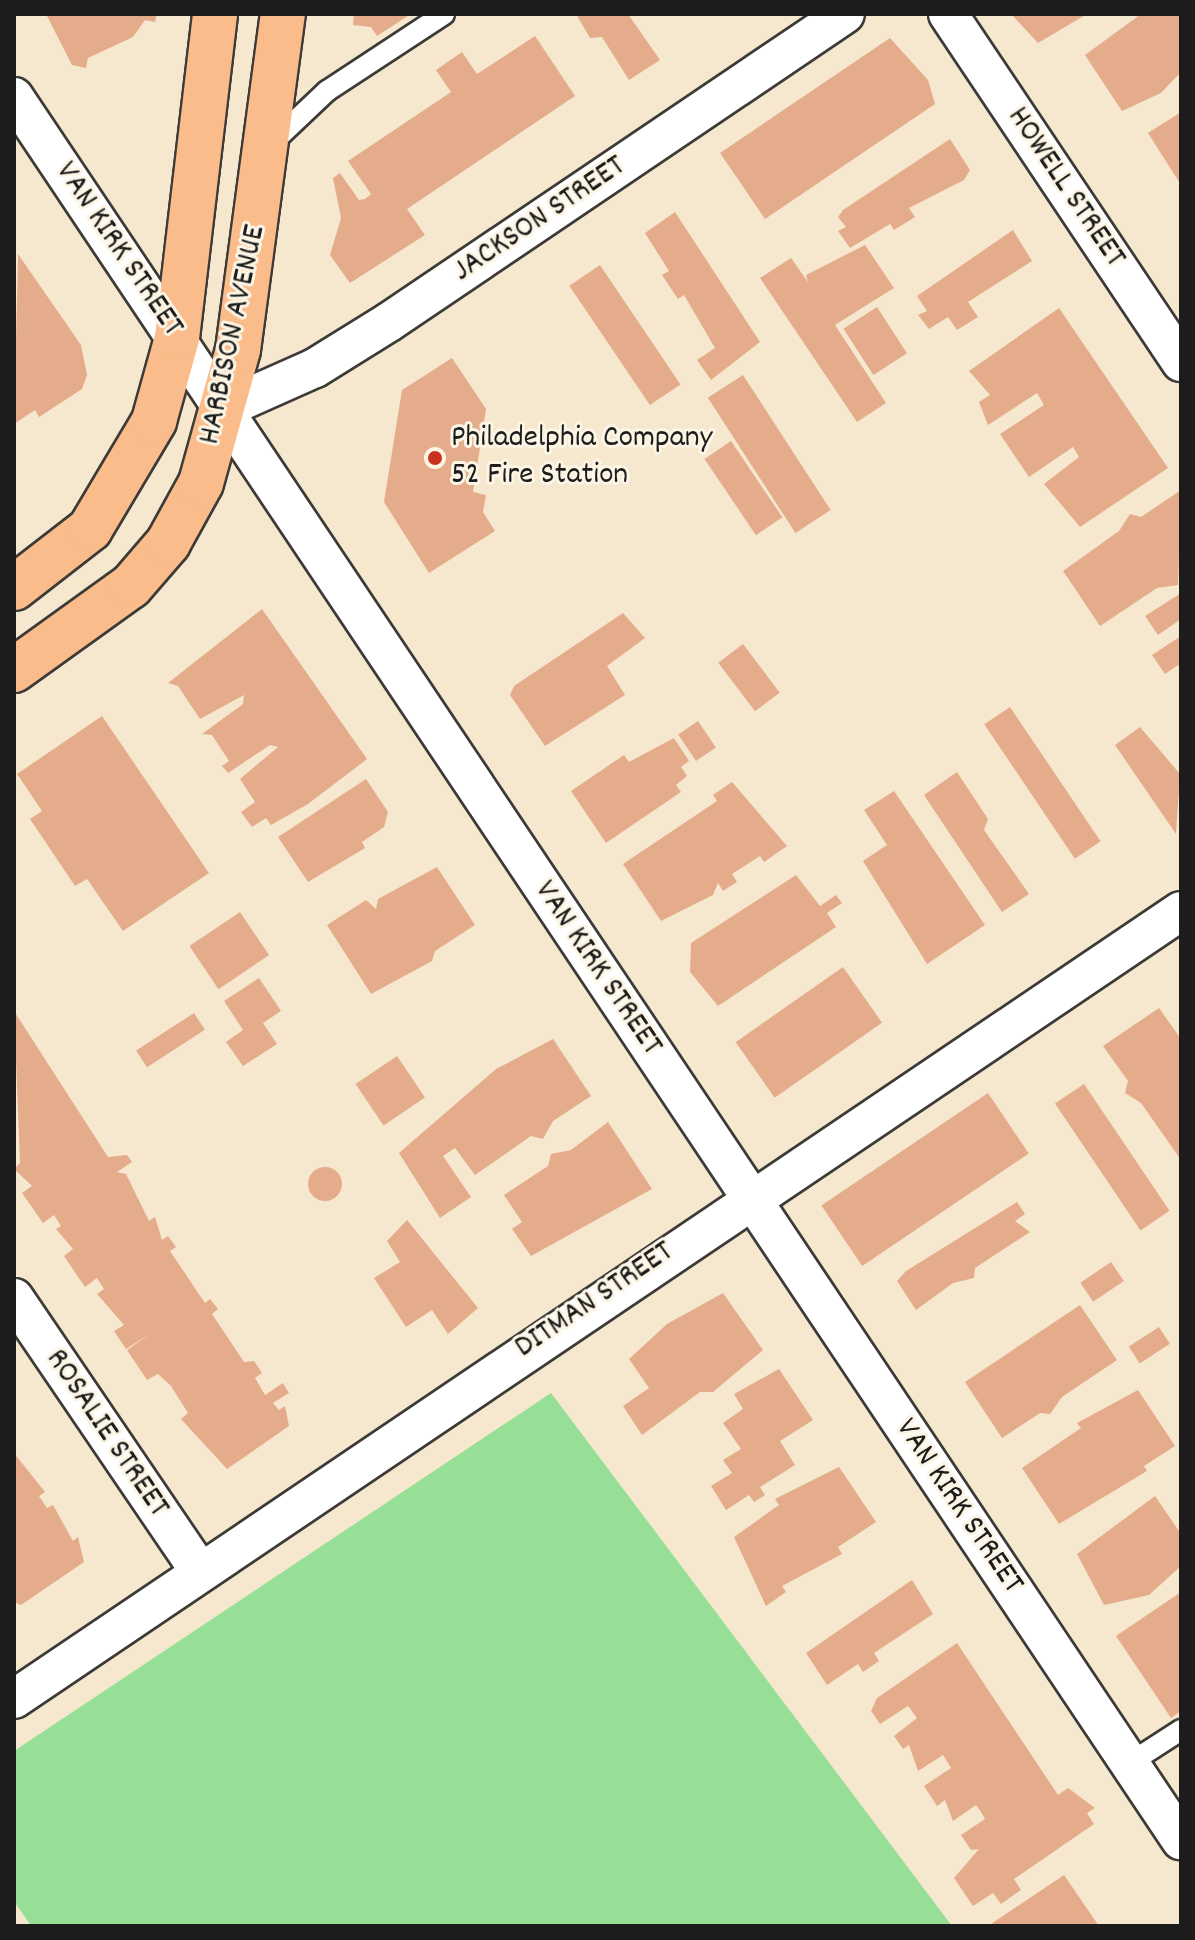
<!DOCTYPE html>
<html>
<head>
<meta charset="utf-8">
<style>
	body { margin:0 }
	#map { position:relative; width:1195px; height:1940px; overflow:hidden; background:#f5e8cf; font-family:Dekko,sans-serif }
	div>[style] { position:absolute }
	.green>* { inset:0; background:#97de97 }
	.building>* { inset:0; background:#e5ac8b; transform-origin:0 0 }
	.round { border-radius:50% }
	.roads { filter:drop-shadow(2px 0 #3d3b37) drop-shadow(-2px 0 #3d3b37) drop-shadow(0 2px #3d3b37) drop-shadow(0 -2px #3d3b37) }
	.lane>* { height:20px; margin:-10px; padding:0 10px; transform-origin:10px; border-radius:10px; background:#fff }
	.street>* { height:38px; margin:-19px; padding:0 19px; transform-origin:19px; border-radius:19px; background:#fff }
	.primary>* { height:44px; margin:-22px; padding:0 22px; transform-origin:22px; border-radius:22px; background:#f9bc8a }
	.dots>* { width:22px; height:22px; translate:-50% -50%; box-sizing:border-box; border:4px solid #fcf5e5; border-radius:50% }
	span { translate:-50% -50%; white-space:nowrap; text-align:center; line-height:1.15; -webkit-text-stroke:6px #fcf5e5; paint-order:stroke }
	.street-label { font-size:32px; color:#1c1c1c }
	.poi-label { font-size:32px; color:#1c1c1c }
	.left { translate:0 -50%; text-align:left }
	.frame { position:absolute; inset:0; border:16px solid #1c1c1c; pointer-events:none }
</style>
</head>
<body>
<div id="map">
	<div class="green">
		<i style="clip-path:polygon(551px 1393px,952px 1926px,31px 1926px,14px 1901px,14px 1751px)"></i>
	</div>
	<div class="building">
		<i style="clip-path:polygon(46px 14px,157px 14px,155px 22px,145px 20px,133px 37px,88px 58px,86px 68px,72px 65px)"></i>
		<i style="clip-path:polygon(354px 14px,411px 14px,377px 36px,371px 27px,353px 25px)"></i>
		<i style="clip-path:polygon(576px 14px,628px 14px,660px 60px,629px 80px,602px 37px,590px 38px)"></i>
		<i style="clip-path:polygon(1011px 14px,1087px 14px,1038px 43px)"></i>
		<i style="clip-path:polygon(1141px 14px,1181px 14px,1181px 72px,1161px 93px,1122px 111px,1085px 55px)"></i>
		<i style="clip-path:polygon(535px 36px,575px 96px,407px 209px,425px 235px,350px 283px,330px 255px,341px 218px,333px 178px,340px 173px,359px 200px,365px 199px,371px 194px,348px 161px,451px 92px,436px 70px,462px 52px,477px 74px)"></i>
		<i style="clip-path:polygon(890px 38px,928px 80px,935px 104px,765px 219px,720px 153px)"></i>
		<i style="clip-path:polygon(1181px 112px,1181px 185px,1148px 133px)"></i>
		<i style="clip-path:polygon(950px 139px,970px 170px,964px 180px,909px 208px,915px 217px,894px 230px,890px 224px,850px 248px,838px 231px,846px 227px,838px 217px,843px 210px)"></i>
		<i style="clip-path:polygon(675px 212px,760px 342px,711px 380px,697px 360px,715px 348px,684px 295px,678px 299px,662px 275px,669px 271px,645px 233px)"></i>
		<i style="clip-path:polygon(1013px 230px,1032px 261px,968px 302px,978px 317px,957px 330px,948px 317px,929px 329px,918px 315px,927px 311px,917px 296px)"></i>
		<i style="clip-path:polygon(865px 245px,894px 288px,835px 325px,886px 403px,857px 422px,760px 278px,791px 258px,808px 282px,806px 275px)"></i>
		<i style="clip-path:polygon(18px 254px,81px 345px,87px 375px,82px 389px,39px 417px,35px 410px,14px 424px)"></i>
		<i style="left:600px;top:265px;width:144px;height:37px;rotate:56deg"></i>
		<i style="left:877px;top:307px;width:55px;height:40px;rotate:57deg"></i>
		<i style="clip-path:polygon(1059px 308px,1168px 468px,1080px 527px,1044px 484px,1079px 457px,1073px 447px,1029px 477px,1000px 434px,1044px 405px,1037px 393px,988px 425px,979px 402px,990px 395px,969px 371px)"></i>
		<i style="clip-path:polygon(452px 358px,486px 409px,473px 492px,486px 495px,483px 512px,495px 531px,429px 573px,384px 502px,402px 390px)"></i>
		<i style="left:743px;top:375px;width:161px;height:42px;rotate:57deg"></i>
		<i style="left:731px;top:441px;width:92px;height:32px;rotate:56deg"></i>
		<i style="clip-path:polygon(1181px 490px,1178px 585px,1157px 588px,1100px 626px,1063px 571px,1119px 531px,1130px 514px,1141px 517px)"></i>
		<i style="clip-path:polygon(1181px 593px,1181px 619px,1158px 635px,1145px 616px)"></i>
		<i style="clip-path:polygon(262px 609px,367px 759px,308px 804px,271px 825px,266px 818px,252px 827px,241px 812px,255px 802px,240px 779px,278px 747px,270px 745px,228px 773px,222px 766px,229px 761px,212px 735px,202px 734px,243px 704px,244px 695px,200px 719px,178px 686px,168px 683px)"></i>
		<i style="clip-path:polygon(623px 613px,645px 638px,607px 666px,625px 695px,545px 746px,510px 695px,514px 686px)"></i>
		<i style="clip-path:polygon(1181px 636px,1181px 670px,1178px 665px,1165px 674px,1152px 655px)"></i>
		<i style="left:743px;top:644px;width:61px;height:31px;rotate:53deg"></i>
		<i style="left:1010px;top:707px;width:162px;height:31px;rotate:56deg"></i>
		<i style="clip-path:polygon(102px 716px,209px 873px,123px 931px,87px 879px,75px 886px,30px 819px,42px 811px,17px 774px)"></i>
		<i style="left:698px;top:721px;width:32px;height:24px;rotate:56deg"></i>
		<i style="clip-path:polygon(1140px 727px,1180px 774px,1176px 834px,1115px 745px)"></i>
		<i style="clip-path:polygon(674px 738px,689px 761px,681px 767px,687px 776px,676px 785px,681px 792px,606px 843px,571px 791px,624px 755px,629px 762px)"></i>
		<i style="clip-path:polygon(957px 772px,988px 819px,984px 830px,1029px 894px,1002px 912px,924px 795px)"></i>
		<i style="clip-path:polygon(366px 779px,388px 812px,384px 827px,362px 842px,365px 848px,308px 882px,278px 837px)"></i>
		<i style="clip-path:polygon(732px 782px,787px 846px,764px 862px,760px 856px,732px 874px,737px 882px,723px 891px,718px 883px,713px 895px,661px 921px,623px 864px,717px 801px,713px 795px)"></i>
		<i style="clip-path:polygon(894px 791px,985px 925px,927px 964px,863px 861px,887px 845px,864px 810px)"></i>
		<i style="clip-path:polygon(437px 867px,475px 925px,435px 951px,432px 961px,371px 994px,327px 925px,366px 900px,376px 909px,378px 899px)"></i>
		<i style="clip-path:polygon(796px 875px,820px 906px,836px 895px,842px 903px,827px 913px,836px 927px,718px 1006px,690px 972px,691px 943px)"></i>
		<i style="left:240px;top:912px;width:52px;height:61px;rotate:56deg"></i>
		<i style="left:843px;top:967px;width:68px;height:131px;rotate:55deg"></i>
		<i style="clip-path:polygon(259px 978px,281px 1011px,263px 1023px,277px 1044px,243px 1066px,226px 1042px,243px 1030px,224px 1001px)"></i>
		<i style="clip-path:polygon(1159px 1008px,1181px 1039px,1181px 1160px,1141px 1103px,1125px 1093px,1128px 1081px,1103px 1046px)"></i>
		<i style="clip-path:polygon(14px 1011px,108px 1157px,127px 1155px,132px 1162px,117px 1172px,126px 1174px,149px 1221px,155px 1217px,162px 1240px,168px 1236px,176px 1247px,170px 1251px,205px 1303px,210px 1299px,218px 1309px,212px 1314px,244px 1362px,254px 1361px,262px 1373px,255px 1378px,265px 1395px,283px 1383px,289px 1393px,273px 1403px,279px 1410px,285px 1406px,289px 1426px,227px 1469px,181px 1419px,188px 1413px,171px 1386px,158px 1374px,147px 1380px,127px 1350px,151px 1333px,126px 1349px,114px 1331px,124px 1325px,97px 1294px,104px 1289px,97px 1278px,85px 1287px,64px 1256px,73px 1249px,56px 1229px,61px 1226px,54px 1215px,43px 1223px,22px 1193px,32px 1186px,14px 1169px,20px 1163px)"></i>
		<i style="left:194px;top:1013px;width:20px;height:69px;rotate:57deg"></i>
		<i style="clip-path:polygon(553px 1039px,591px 1096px,553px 1121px,543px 1139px,531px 1136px,475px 1175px,455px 1148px,443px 1156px,471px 1197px,440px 1218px,399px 1153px,496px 1069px)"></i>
		<i style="left:397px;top:1056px;width:50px;height:50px;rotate:56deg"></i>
		<i style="left:1084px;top:1084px;width:153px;height:35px;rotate:56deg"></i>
		<i style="left:988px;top:1093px;width:73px;height:201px;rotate:56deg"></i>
		<i style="clip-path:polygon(608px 1122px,652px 1189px,531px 1256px,512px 1229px,522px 1222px,504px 1195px,548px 1166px,551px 1154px,571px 1150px)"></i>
		<i class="round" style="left:308px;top:1167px;width:34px;height:34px"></i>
		<i style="clip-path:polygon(1017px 1202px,1025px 1214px,1015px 1221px,1030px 1232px,975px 1268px,974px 1278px,953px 1283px,916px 1310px,897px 1281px,906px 1271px)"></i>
		<i style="clip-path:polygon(407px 1220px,478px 1308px,448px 1334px,432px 1310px,406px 1327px,374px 1278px,400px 1262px,387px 1241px)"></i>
		<i style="left:1111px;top:1262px;width:23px;height:37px;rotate:56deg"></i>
		<i style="clip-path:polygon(723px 1293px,763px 1350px,713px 1392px,700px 1392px,642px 1435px,623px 1406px,649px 1388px,629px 1359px,667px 1324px)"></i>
		<i style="clip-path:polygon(1080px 1305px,1117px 1360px,1062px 1397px,1050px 1414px,1040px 1413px,1002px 1438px,965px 1382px)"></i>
		<i style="left:1159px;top:1327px;width:20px;height:36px;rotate:57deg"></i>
		<i style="clip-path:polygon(779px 1369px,813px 1420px,780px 1441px,795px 1465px,760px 1487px,765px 1495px,754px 1502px,749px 1495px,726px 1510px,711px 1486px,732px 1473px,723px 1460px,741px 1449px,723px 1423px,743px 1409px,734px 1394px)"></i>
		<i style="clip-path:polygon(1138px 1390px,1175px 1446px,1144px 1466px,1147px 1471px,1059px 1524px,1022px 1468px,1081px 1428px,1077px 1423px)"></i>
		<i style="clip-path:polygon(14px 1453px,45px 1492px,39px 1496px,47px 1508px,53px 1505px,73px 1541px,78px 1537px,84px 1562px,21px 1605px,14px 1602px)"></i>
		<i style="clip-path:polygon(839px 1467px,876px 1522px,838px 1547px,842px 1554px,782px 1586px,786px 1592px,766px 1606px,734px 1537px,779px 1505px,775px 1499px)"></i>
		<i style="clip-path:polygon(1155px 1496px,1181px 1534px,1181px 1566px,1149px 1595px,1104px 1605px,1077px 1554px)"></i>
		<i style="clip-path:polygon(912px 1580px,933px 1614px,874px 1653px,879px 1661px,863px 1672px,858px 1664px,827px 1685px,806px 1653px)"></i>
		<i style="clip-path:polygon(1181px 1592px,1181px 1711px,1171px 1718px,1116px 1636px)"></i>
		<i style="clip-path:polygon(957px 1643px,1058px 1795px,1068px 1788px,1095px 1808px,1087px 1813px,1094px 1824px,1014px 1879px,1021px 1890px,1001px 1904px,993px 1893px,973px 1906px,954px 1878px,979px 1849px,971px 1850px,961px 1835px,985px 1819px,981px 1812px,976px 1805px,953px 1821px,945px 1800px,937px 1806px,924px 1786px,951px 1768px,943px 1755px,918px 1771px,909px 1745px,903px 1749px,894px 1736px,917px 1718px,908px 1706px,880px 1724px,871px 1711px,877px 1698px)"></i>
		<i style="clip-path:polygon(1064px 1875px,1099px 1926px,988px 1926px)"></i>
	</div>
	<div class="roads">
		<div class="lane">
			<i style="left:272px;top:143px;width:76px;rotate:-43.4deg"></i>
			<i style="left:327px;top:91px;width:140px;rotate:-33.3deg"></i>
			<i style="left:1130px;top:1763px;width:61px;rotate:-32.9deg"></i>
		</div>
		<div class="street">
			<i style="left:948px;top:14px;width:419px;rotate:56.2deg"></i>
			<i style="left:14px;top:97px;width:2098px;rotate:56.2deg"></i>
			<i style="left:225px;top:408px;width:98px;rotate:-24deg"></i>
			<i style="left:315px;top:368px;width:87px;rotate:-31.9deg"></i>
			<i style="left:389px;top:322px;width:550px;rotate:-34.04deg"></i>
			<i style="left:14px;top:1298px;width:329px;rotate:55.8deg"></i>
			<i style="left:14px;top:1699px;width:1408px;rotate:-34.03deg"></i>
		</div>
		<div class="primary">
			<i style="left:14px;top:588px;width:96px;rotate:-37.8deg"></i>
			<i style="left:90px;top:529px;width:126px;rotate:-59.3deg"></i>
			<i style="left:154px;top:421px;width:86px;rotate:-74.5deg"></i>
			<i style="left:177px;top:338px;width:326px;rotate:-83.3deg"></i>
			<i style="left:14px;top:670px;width:144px;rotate:-35.7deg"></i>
			<i style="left:131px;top:586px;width:57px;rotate:-49.3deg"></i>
			<i style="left:168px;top:543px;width:68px;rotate:-61.2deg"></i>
			<i style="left:201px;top:483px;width:138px;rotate:-74.5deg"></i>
			<i style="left:238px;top:350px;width:339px;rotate:-82.4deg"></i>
		</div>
	</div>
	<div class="dots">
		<i style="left:435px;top:458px;background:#c8321e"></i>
	</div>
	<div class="street-label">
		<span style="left:1065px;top:188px;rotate:56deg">HOWELL STREET</span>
		<span style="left:540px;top:220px;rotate:-34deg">JACKSON STREET</span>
		<span style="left:118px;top:250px;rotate:56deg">VAN KIRK STREET</span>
		<span style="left:234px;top:335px;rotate:-78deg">HARBISON AVENUE</span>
		<span style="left:597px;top:969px;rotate:56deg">VAN KIRK STREET</span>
		<span style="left:595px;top:1301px;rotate:-34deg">DITMAN STREET</span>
		<span style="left:106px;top:1434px;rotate:56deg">ROSALIE STREET</span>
		<span style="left:958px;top:1507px;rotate:56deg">VAN KIRK STREET</span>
	</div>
	<div class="poi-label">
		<span class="left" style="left:451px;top:458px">Philadelphia Company<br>52 Fire Station</span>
	</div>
	<div class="frame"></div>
</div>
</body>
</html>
